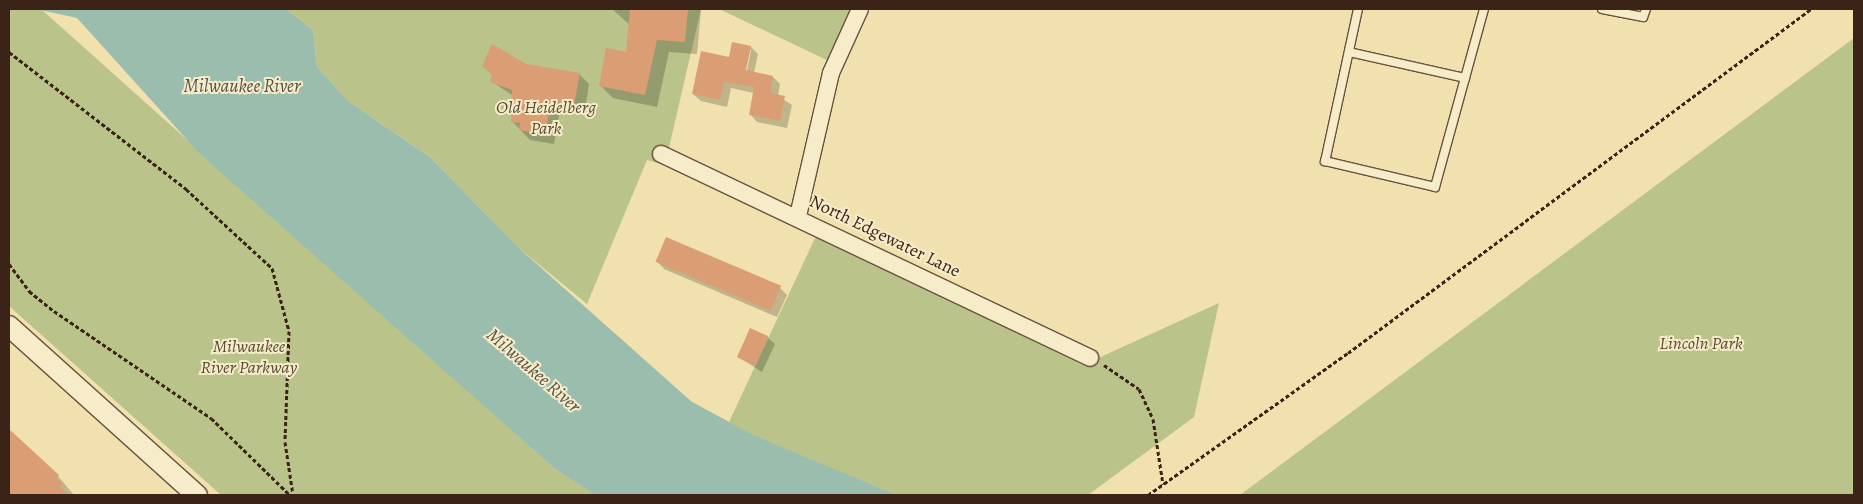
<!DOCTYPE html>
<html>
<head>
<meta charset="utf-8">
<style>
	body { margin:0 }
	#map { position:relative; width:1863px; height:504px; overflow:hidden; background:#f1e1ae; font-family:Alegreya,serif }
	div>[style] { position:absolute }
	.green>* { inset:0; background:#b9c38a }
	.water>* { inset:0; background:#9bbdad }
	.shadow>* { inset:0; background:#0003 }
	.building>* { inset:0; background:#da9d74; transform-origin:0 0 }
	.path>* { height:3px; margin-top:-1.5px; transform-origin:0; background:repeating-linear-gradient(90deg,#3b2318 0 4px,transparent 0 6.5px) }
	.roads { filter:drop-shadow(1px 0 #68523e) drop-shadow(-1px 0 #68523e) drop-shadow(0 1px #68523e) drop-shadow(0 -1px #68523e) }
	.service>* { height:8px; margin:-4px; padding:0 4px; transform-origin:4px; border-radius:4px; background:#f6ecca }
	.minor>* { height:16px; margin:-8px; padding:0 8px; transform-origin:8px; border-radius:8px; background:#f6ecca }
	.tertiary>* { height:20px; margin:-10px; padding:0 10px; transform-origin:10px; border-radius:10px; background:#f6ecca }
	span { translate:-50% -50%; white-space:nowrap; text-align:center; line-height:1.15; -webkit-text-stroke:4px #f6ecca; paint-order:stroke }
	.park-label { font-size:18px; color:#5a4b34; font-style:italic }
	.street-label { font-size:18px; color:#3b2318 }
	.water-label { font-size:19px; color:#585145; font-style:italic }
	.frame { position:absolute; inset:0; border:10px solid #3b2318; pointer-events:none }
</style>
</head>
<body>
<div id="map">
	<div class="green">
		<i style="clip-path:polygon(9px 9px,41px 9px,555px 469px,597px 495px,221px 495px,9px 306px)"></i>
		<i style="clip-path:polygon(286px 9px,701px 9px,665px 165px,647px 160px,587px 304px,520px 249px,431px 158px,348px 101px,317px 67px,313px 30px)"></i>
		<i style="clip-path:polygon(719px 9px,851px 9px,829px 61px)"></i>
		<i style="clip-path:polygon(1854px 38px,1854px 495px,1240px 495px)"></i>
		<i style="clip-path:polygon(816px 236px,1083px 365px,1219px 303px,1194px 417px,1088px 495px,635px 495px,692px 402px,729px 422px)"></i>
	</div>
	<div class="water">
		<i style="clip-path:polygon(36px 9px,286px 9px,313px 30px,317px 67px,348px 101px,431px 158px,520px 249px,692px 402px,751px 434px,896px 495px,596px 495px,555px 469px,199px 153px,77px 18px)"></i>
	</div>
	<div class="shadow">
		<i style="clip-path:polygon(612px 9px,701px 9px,697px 54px,669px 52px,657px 107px,613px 98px,600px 85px,627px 54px,630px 25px)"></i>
		<i style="clip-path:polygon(evenodd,751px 47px,758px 54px,754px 73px,773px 77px,780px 84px,778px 96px,792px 105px,787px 128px,757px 122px,750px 114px,754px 93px,731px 88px,727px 107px,701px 101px,693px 94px,730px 58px,751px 47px,749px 50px,751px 50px,746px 76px,744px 76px,749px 50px)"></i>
		<i style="clip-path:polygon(526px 65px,579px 74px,589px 84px,584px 115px,560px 110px,554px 144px,530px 140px,512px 121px,516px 101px,512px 95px,491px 81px)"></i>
		<i style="clip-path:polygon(657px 261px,780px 288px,787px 295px,777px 317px,664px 269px)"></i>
		<i style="clip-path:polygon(767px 337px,775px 344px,762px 372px,738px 357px)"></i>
		<i style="clip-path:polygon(9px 431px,58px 476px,74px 495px,9px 495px)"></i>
	</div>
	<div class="building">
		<i style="clip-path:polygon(630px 9px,688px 9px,685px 42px,657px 40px,645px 95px,599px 86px,606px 48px,626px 52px)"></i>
		<i style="clip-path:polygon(732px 42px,751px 46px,746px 70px,773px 76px,770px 93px,785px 96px,780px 121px,749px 115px,754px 87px,724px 82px,720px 100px,692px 94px,701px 51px,729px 57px)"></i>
		<i style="clip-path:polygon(492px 44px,526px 64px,580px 73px,574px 105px,551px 101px,545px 135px,519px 130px,520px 123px,511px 122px,512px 90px,490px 82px,492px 75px,482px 66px)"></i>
		<i style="left:666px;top:237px;width:125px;height:27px;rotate:23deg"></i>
		<i style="left:750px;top:328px;width:20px;height:32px;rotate:24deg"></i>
		<i style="clip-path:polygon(9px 429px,59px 475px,56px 479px,63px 483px,60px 487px,69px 495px,9px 495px)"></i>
	</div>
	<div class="path">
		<i style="left:9px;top:52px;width:224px;rotate:37.7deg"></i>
		<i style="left:186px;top:189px;width:117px;rotate:42.6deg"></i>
		<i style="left:272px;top:268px;width:65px;rotate:74.9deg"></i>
		<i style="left:289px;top:331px;width:111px;rotate:92.1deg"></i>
		<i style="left:285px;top:442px;width:54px;rotate:81.4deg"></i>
		<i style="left:9px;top:264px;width:34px;rotate:53deg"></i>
		<i style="left:29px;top:291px;width:32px;rotate:39deg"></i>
		<i style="left:54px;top:311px;width:190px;rotate:34.3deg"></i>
		<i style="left:211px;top:418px;width:110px;rotate:44.3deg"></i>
		<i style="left:1104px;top:365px;width:42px;rotate:34.4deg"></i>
		<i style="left:1139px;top:389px;width:33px;rotate:65deg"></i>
		<i style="left:1153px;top:419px;width:66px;rotate:81.3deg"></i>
		<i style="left:1148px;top:495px;width:245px;rotate:-35.4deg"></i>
		<i style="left:1348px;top:353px;width:577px;rotate:-36.61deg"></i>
	</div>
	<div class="roads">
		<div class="service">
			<i style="left:1358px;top:9px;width:156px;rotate:102.2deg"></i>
			<i style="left:1325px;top:161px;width:113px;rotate:13.3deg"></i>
			<i style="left:1435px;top:187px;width:185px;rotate:-74.6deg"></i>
			<i style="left:1602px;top:9px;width:42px;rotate:11deg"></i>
			<i style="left:1643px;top:17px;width:9px;rotate:-69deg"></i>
			<i style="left:1349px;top:52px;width:119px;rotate:12.6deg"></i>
		</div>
		<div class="minor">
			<i style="left:661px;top:154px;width:475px;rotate:25.4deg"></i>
			<i style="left:798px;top:216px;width:147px;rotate:-77deg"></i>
			<i style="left:831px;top:73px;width:70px;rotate:-65.6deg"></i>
		</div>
		<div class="tertiary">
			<i style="left:9px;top:326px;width:253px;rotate:42deg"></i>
		</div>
	</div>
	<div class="park-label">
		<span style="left:546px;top:118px">Old Heidelberg<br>Park</span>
		<span style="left:1701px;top:343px">Lincoln Park</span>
		<span style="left:249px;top:357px">Milwaukee<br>River Parkway</span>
	</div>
	<div class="street-label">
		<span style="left:885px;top:236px;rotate:26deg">North Edgewater Lane</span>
	</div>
	<div class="water-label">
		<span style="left:242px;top:87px">Milwaukee River</span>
		<span style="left:533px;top:371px;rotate:41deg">Milwaukee River</span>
	</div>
	<div class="frame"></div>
</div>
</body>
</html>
